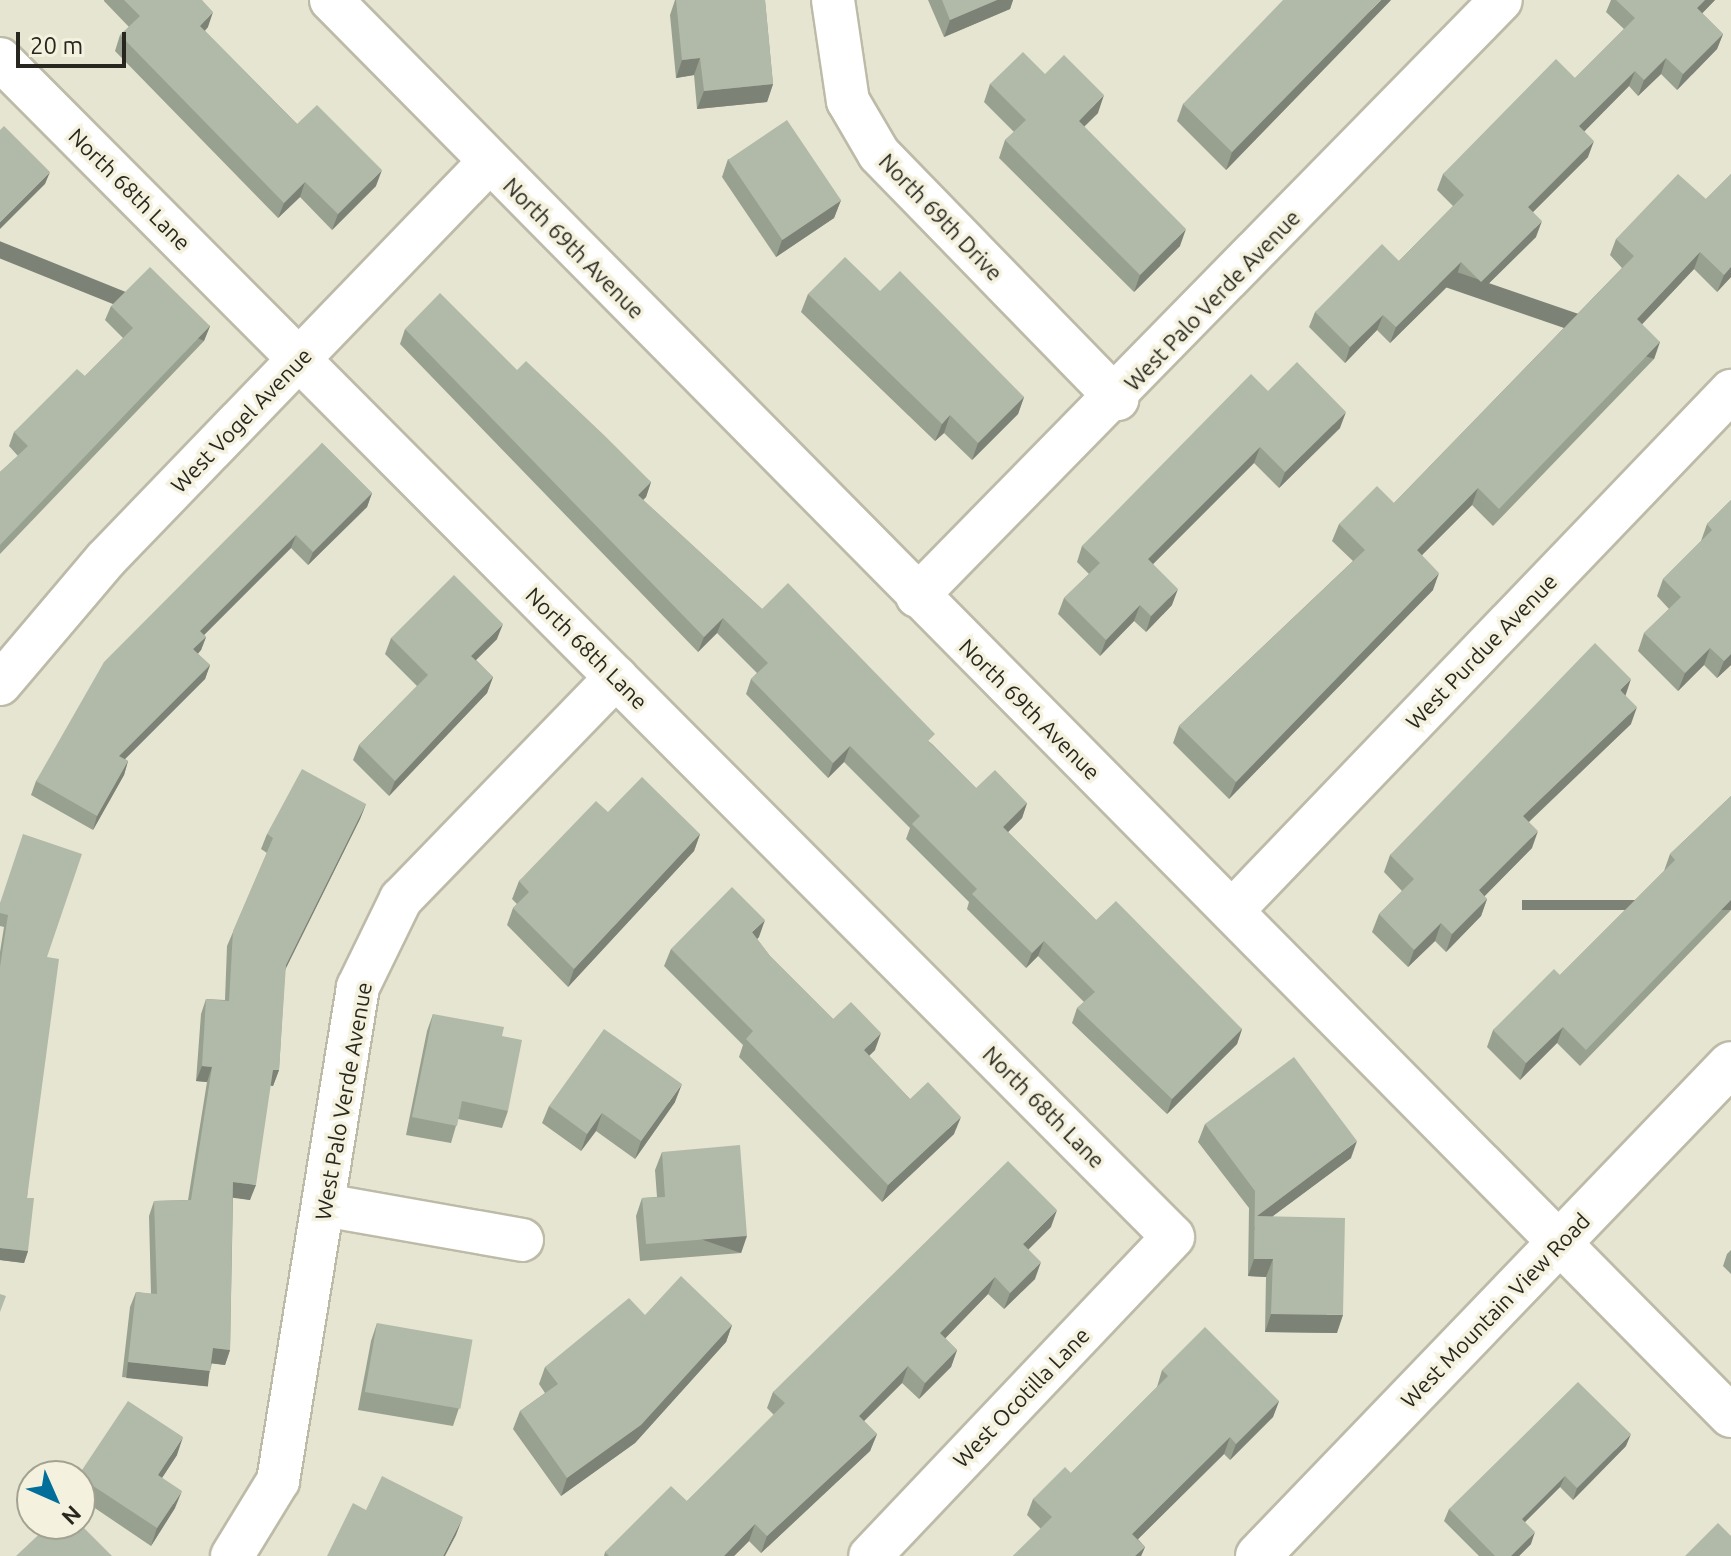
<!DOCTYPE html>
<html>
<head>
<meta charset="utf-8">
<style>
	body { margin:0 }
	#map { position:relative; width:1731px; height:1556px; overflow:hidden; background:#e6e5d1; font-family:Ubuntu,sans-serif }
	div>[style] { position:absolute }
	.roads { filter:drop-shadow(2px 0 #bdbba8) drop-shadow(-2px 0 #bdbba8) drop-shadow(0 2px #bdbba8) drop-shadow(0 -2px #bdbba8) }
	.minor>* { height:42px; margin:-21px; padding:0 21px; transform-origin:21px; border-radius:21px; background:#fff }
	.tertiary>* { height:44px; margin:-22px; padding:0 22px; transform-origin:22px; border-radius:22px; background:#fff }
	.wall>* { inset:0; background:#98a090 }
	.shaded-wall>* { inset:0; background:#7c8276; transform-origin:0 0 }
	.building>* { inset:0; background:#b1baa8; transform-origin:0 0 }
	span { translate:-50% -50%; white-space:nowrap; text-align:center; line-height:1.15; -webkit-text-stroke:7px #f4f2de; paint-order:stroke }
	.street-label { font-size:22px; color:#28271f }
	.north { position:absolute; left:16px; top:1460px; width:80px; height:80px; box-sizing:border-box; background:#f4f2de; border:2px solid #a2a192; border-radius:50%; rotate:135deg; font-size:22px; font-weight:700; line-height:32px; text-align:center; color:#28271f }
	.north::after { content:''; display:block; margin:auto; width:28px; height:36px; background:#026f9b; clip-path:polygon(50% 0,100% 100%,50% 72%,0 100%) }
	.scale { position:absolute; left:16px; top:32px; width:110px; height:36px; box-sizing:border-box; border:4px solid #28271f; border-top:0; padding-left:10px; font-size:24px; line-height:28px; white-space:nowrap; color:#28271f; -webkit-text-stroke:6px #f4f2de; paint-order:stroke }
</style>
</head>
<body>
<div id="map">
	<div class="roads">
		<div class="minor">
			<i style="left:331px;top:0;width:1991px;rotate:45.33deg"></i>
			<i style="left:833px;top:0;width:102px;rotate:81.6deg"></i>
			<i style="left:848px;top:101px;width:61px;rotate:59.7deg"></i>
			<i style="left:879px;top:154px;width:342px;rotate:45.8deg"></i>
			<i style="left:0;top:59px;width:1662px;rotate:45.12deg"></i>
			<i style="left:1173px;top:1237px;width:440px;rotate:133.5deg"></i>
			<i style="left:917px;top:596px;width:834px;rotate:-45.58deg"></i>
			<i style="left:0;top:684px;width:164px;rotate:-49.7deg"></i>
			<i style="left:106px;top:559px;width:552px;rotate:-46.03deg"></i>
			<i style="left:1232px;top:911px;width:721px;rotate:-46.18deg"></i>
			<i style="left:324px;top:1205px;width:201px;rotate:10deg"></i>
			<i style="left:232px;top:1556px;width:88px;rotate:-58.5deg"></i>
			<i style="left:278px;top:1481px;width:500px;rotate:-80.8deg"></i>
			<i style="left:358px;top:987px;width:98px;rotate:-64deg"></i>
			<i style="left:401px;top:899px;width:309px;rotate:-45.9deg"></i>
		</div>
		<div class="tertiary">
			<i style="left:1258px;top:1556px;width:682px;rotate:-46.13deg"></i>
		</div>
	</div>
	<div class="wall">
		<i style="clip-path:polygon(104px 0,202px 0,208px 27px,205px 31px,297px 124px,376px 186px,332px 230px,300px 197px,278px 218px,115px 51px,120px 35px,129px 27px,104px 1px)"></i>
		<i style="clip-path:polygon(675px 0,765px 0,773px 84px,767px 102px,697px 109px,694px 75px,676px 78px,670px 15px)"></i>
		<i style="clip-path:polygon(928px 0,1013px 0,1010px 9px,944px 37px)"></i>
		<i style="clip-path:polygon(1391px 0,1226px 170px,1177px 121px,1183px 104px)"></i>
		<i style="clip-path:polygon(1611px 0,1715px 0,1702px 13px,1723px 34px,1717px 49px,1677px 90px,1661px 74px,1638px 96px,1629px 86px,1584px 131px,1588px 157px,1533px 212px,1536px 237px,1475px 297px,1456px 278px,1390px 343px,1377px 330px,1345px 363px,1309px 327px,1315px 312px,1399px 261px,1453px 206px,1437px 190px,1443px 174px,1575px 78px,1624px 29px,1606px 12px)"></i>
		<i style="clip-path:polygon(1045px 74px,1098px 113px,1084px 127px,1180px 246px,1134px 292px,999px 158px,1005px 140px,1014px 132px,984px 102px,990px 84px)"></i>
		<i style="clip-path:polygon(728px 159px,841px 200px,834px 218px,776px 257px,722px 177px)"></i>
		<i style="clip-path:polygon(1731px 174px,1731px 277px,1717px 292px,1694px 269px,1642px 324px,1654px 359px,1493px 526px,1472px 505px,1422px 555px,1433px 590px,1229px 799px,1173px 743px,1179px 726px,1353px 561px,1332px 541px,1339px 524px,1394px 503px,1622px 268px,1610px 255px,1616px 239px,1706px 199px)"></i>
		<i style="clip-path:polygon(880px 291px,1024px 397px,1018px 414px,972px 460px,944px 433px,935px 441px,801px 312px,808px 294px)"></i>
		<i style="clip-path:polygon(111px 306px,210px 326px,204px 341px,0 554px,0 472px,18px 456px,9px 446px,14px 432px,85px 376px,123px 338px,105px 320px)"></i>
		<i style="clip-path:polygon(405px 329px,517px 370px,651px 482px,646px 497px,643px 500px,762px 609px,932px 744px,976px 788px,1027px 803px,1022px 818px,1008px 832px,1096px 920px,1242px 1029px,1237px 1044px,1167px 1114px,1072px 1023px,1077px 1008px,1084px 1002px,1038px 956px,1026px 968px,967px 909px,969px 902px,906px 839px,910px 828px,844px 762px,828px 778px,746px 694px,751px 679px,757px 673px,717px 633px,698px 652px,400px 344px)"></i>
		<i style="clip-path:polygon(1268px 391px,1340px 428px,1279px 488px,1254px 463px,1153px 564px,1172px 605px,1146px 632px,1134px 621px,1100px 656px,1058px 614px,1064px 598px,1089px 574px,1077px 562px,1082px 546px)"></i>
		<i style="clip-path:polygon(322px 443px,372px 493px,367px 507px,308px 565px,291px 548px,204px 635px,206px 637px,201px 650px,198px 654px,210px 665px,205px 679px,125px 759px,128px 761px,124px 775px,93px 830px,31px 795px,36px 781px)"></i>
		<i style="clip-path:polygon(1731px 500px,1731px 665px,1717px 678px,1704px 665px,1678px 691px,1638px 651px,1644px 633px,1669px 609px,1657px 596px,1663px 579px,1701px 541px,1707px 524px)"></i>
		<i style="clip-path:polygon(391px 638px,497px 639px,476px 660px,493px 677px,487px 693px,389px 796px,353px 760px,359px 745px,417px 686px,385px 654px)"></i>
		<i style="clip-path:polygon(1625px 695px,1631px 724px,1529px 822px,1532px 848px,1484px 896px,1487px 899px,1481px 916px,1446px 952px,1435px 941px,1408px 967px,1372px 932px,1379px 914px,1402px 891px,1384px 872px,1390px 855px)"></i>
		<i style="clip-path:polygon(1731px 796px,1731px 910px,1580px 1066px,1557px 1043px,1520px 1080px,1487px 1047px,1493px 1030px,1560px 975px,1664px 871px,1670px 854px)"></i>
		<i style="clip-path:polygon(366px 804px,360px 819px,285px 970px,279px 1070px,273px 1086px,270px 1085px,250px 1200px,233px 1197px,230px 1350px,225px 1365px,212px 1363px,210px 1371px,205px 1386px,122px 1377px,130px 1307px,136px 1292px,151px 1294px,149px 1216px,154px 1201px,188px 1200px,207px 1082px,196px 1081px,201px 1014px,206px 999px,225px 1000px,227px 946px,267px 853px,261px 849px,267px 834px)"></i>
		<i style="clip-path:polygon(608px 812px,700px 834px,694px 851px,568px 987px,507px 925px,513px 908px,517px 904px,512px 899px,519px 881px)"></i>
		<i style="clip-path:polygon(0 902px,47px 957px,27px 1198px,28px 1251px,24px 1263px,0 1260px,0 952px,4px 927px,0 926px)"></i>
		<i style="clip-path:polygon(759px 937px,757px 939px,770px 956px,833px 1019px,875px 1050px,869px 1056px,910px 1099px,954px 1134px,882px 1202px,739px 1057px,743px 1045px,664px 966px,671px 949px)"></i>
		<i style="clip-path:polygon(433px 1014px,508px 1111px,502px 1128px,458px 1119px,451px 1143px,406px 1135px,427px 1031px)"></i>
		<i style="clip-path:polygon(675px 1102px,635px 1159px,596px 1131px,581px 1151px,542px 1123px,549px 1106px)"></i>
		<i style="clip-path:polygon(1205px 1124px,1351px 1158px,1273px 1216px,1337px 1333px,1265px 1332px,1266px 1277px,1248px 1276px,1249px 1208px,1198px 1142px)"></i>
		<i style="clip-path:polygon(662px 1152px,741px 1253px,640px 1261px,636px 1216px,642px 1198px,657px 1197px,655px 1170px)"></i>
		<i style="clip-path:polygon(1051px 1227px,1028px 1249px,1035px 1279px,1004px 1309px,988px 1294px,945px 1338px,957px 1350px,951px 1367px,919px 1399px,902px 1383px,864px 1421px,877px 1434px,870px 1451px,761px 1553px,749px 1541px,734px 1556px,604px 1556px,605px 1552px,687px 1501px,774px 1415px,767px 1408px,773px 1392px)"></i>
		<i style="clip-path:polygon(1731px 1250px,1731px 1274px,1723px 1266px,1727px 1254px)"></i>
		<i style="clip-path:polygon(377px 1323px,459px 1408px,453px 1426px,358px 1410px,371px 1341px)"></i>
		<i style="clip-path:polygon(732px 1325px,726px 1342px,635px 1443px,561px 1496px,513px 1429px,520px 1411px,545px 1393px,539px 1384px,545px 1367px)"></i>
		<i style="clip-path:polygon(1162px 1370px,1279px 1401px,1273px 1417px,1230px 1460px,1224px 1454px,1138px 1539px,1145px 1547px,1141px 1556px,1013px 1556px,1041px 1529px,1027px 1515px,1033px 1499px,1071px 1473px,1157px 1387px)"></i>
		<i style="clip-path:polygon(1626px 1446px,1573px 1500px,1560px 1487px,1525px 1522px,1531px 1544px,1519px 1556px,1479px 1556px,1444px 1521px,1449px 1509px)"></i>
		<i style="clip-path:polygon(177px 1455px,162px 1478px,175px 1508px,151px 1546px,80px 1498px,80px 1476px)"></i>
	</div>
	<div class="shaded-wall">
		<i style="clip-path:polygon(997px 0,1013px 0,1010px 9px,944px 37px,950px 20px)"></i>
		<i style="clip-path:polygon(1381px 0,1391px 0,1226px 170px,1232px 152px)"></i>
		<i style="clip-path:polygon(1705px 0,1715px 0,1692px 24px,1697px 8px)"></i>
		<i style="clip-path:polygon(213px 12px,208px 27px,194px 41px,200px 26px)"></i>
		<i style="clip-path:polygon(1723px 34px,1717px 49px,1677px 90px,1683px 74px)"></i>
		<i style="clip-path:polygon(700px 58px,694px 75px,676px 78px,682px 60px)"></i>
		<i style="clip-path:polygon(1666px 58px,1661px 74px,1638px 96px,1644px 80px)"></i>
		<i style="clip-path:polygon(1635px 71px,1629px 86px,1574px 142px,1579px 126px)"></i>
		<i style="clip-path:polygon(773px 84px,767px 102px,697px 109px,704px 91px)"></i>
		<i style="clip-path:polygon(1104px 95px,1098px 113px,1072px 138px,1079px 121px)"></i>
		<i style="clip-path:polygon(1594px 141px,1588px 157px,1522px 223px,1528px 207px)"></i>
		<i style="clip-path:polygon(382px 170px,376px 186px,332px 230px,338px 214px)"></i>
		<i style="clip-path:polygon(50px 172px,45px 184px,0 229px,0 222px)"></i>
		<i style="clip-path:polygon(305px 182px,300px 197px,278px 218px,284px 203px)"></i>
		<i style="clip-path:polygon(841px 200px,834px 218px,776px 257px,782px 240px)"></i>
		<i style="clip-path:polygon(1542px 221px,1536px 237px,1475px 297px,1481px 282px)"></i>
		<i style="clip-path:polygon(1186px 229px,1180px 246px,1134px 292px,1140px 275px)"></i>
		<i style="clip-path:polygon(1700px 252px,1694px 269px,1631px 336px,1637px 319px)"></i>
		<i style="clip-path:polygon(1461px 262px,1456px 278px,1390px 343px,1396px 327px)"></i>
		<i style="clip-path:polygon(1731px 267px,1731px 277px,1717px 292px,1724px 275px)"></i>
		<i style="clip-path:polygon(1383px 315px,1377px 330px,1345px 363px,1350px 347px)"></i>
		<i style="left:210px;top:326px;width:16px;height:303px;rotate:112deg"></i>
		<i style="left:1660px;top:342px;width:18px;height:232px;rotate:109deg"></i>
		<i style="clip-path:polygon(1024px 397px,1018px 414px,972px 460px,978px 443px)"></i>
		<i style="clip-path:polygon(1346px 412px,1340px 428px,1279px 488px,1285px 472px)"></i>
		<i style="clip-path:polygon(950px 415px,944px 433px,935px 441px,942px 424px)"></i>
		<i style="clip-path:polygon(1260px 447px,1254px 463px,1142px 575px,1148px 559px)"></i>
		<i style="clip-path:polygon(651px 482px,646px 497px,633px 510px,638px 495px)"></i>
		<i style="clip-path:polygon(1478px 488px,1472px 505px,1410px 567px,1417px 550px)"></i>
		<i style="clip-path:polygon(372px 493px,367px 507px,308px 565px,313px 552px)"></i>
		<i style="clip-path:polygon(296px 535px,291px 548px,195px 644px,200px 631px)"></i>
		<i style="clip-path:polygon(1439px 573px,1433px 590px,1229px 799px,1236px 782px)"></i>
		<i style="clip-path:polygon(1178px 589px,1172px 605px,1146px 632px,1151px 616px)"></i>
		<i style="clip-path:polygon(1140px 605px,1134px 621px,1100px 656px,1106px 640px)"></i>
		<i style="clip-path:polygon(723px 618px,717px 633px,698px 652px,704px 637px)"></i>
		<i style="clip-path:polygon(503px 624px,497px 639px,465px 671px,471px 656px)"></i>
		<i style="clip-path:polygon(206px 637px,201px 650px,188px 663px,193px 649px)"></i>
		<i style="clip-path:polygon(1710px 648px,1704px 665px,1678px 691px,1685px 673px)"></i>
		<i style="clip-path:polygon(1731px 654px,1731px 665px,1717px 678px,1724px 661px)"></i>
		<i style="clip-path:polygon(210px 665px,205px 679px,114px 770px,119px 756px)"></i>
		<i style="clip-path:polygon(493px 677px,487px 693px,389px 796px,395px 781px)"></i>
		<i style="clip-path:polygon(1631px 679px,1625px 697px,1620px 690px)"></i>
		<i style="clip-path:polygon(1637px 707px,1631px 724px,1517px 833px,1523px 816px)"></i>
		<i style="clip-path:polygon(850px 746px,844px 762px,828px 778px,833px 763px)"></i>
		<i style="clip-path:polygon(128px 761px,124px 775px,93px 830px,97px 816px)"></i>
		<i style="clip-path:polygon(1027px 803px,1022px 818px,998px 842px,1003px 827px)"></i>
		<i style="clip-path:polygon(366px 804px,360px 819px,280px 980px,286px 965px)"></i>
		<i style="clip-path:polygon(1538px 831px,1532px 848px,1473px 908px,1479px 890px)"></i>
		<i style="clip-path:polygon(700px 834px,694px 851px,568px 987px,574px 969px)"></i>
		<i style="clip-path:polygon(1487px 899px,1481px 916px,1446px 952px,1452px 934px)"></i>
		<i style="left:1731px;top:900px;width:10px;height:209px;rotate:90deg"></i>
		<i style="clip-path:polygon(765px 920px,759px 937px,746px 950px,752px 932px)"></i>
		<i style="clip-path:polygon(1441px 923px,1435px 941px,1408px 967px,1414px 950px)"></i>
		<i style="clip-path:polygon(1044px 941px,1038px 956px,1026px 968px,1032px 953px)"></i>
		<i style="clip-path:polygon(1563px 1027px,1557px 1043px,1520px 1080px,1526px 1063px)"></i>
		<i style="clip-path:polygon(1242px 1029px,1237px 1044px,1167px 1114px,1172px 1099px)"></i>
		<i style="clip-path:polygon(881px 1033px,875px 1050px,857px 1067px,864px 1050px)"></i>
		<i style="clip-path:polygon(202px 1066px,212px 1067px,207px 1082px,196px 1081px)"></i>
		<i style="clip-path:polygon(273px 1070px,279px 1070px,273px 1086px,267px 1085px)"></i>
		<i style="clip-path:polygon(682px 1084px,675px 1102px,635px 1159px,641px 1141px)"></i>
		<i style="clip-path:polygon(602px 1113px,596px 1131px,581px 1151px,587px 1134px)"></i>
		<i style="clip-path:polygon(961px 1117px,954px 1134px,882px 1202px,888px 1185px)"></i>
		<i style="clip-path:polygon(1357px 1141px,1351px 1158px,1254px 1230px,1257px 1216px)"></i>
		<i style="clip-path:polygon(233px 1182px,256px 1185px,250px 1200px,227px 1197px)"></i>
		<i style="clip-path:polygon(1057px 1210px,1051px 1227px,1017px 1261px,1023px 1244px)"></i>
		<i style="left:747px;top:1236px;width:18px;height:101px;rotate:109deg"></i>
		<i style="clip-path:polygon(0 1248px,28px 1251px,24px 1263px,0 1260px)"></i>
		<i style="clip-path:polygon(1254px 1259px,1273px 1259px,1266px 1277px,1248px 1276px)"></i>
		<i style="clip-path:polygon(1041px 1262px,1035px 1279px,1004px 1309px,1010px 1293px)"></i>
		<i style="clip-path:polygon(995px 1277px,988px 1294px,934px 1350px,940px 1333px)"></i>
		<i style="clip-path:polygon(1271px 1314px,1343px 1315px,1337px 1333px,1265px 1332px)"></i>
		<i style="clip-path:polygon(732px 1325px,726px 1342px,635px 1443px,561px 1496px,567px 1478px)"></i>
		<i style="clip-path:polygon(213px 1348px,230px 1350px,225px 1365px,208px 1363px)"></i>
		<i style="clip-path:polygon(957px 1350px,951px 1367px,919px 1399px,925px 1383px)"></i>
		<i style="left:128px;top:1362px;width:82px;height:16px;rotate:6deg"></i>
		<i style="clip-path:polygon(908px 1366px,902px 1383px,852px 1433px,859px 1416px)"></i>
		<i style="clip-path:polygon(1279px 1401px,1273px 1417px,1230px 1460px,1236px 1444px)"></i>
		<i style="clip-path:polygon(877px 1434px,870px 1451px,761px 1553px,767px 1536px)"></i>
		<i style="clip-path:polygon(1631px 1434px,1626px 1446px,1573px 1500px,1577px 1488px)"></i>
		<i style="clip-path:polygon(183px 1437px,177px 1455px,152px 1493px,158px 1475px)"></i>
		<i style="clip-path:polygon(1230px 1437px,1224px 1454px,1126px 1551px,1132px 1534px)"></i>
		<i style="clip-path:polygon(1565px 1476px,1560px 1487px,1517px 1530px,1522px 1519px)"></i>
		<i style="clip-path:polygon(182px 1491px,175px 1508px,151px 1546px,157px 1528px)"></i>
		<i style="clip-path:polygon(463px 1517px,456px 1535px,445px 1556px,443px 1556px)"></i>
		<i style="clip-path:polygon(755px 1524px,749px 1541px,734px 1556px,724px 1556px)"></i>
		<i style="clip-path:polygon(1535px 1532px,1531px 1544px,1519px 1556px,1511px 1556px)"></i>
		<i style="clip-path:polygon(1145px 1547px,1141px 1556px,1135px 1556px)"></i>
	</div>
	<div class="building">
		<i style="clip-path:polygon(124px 0,202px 0,213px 12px,200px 26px,297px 124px,317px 105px,382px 170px,338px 214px,305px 182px,284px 203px,120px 35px,140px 16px)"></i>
		<i style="clip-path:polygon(676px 0,765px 0,773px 84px,704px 91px,700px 58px,682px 60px)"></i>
		<i style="clip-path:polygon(942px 0,997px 0,950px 20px)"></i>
		<i style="clip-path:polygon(1283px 0,1381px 0,1232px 152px,1183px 104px)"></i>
		<i style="clip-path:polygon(1616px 0,1705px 0,1697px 8px,1723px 34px,1683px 74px,1666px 58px,1644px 80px,1635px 71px,1579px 126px,1594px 141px,1528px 207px,1542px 221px,1481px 282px,1461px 262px,1396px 327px,1383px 315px,1350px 347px,1315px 312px,1382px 244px,1399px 261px,1464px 195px,1443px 174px,1556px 59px,1575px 78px,1635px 18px)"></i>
		<i style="clip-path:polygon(1023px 52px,1045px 74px,1064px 55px,1104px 95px,1079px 121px,1186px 229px,1140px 275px,1005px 140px,1026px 120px,990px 84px)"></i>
		<i style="left:787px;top:120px;width:97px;height:71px;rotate:56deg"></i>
		<i style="clip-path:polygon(4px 126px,50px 172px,0 222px,0 130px)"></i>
		<i style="clip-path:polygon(1678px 174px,1706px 199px,1731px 174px,1731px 267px,1724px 275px,1700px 252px,1637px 319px,1660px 342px,1499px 509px,1478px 488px,1417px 550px,1439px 573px,1236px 782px,1179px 726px,1365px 550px,1339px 524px,1377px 486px,1394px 503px,1634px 256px,1616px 239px)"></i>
		<i style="clip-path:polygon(845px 257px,880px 291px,900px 271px,1024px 397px,978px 443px,950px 415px,942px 424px,808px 294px)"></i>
		<i style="clip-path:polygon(150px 267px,210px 326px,0 545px,0 472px,28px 446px,14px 432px,77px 369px,85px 376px,133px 328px,111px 306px)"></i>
		<i style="clip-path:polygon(440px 293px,517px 370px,526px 361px,606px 437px,651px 482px,638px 495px,762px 609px,788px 583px,935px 734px,928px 741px,976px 788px,995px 770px,1027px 803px,1003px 827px,1096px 920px,1116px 901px,1242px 1029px,1172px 1099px,1077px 1008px,1095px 992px,1044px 941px,1032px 953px,972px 894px,977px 889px,912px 824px,920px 816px,850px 746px,833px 763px,751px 679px,768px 663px,723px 618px,704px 637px,405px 329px)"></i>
		<i style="clip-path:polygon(1297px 362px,1346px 412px,1285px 472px,1260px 447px,1148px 559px,1178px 589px,1151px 616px,1140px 605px,1106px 640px,1064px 598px,1100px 563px,1082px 546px,1251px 374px,1268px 391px)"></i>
		<i style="clip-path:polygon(322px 443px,372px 493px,313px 552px,296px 535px,200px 631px,206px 637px,193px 649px,210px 665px,119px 756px,128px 761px,97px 816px,36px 781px,104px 662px)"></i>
		<i style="clip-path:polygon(1731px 500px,1731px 654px,1724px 661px,1710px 648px,1685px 673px,1644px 633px,1681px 597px,1663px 579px,1712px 530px,1707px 524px)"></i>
		<i style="clip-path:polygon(454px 575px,503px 624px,471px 656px,493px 677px,395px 781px,359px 745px,428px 675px,391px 638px)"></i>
		<i style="clip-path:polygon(1595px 643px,1631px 679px,1620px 690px,1637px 707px,1523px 816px,1538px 831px,1479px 890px,1487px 899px,1452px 934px,1441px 923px,1414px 950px,1379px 914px,1414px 879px,1390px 855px)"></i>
		<i style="clip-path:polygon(302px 769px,366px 804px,286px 965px,279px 1070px,273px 1070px,256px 1185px,233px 1182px,230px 1350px,213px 1348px,210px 1371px,128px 1362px,136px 1292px,157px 1294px,154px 1201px,191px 1200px,212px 1067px,202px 1066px,206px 999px,229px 1001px,233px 931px,273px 838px,267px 834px)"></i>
		<i style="clip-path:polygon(642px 777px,700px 834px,574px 969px,513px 908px,529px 892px,519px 881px,596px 801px,608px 812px)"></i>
		<i style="clip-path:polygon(1731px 796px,1731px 900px,1586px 1050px,1563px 1027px,1526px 1063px,1493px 1030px,1554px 969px,1560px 975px,1675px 860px,1670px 854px)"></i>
		<i style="clip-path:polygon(23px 834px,82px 854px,47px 957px,59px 959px,27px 1198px,34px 1198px,28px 1251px,0 1248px,0 967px,8px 915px,0 913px,0 903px)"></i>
		<i style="clip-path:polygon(732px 887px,765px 920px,752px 932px,770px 956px,833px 1019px,851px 1002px,881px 1033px,864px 1050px,910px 1099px,928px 1082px,961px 1117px,888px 1185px,746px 1039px,753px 1031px,671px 949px)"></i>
		<i style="clip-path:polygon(433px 1014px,504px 1027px,502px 1036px,522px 1040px,508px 1111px,462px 1101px,457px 1126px,412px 1117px)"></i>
		<i style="clip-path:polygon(604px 1029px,682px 1084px,641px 1141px,602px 1113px,587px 1134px,549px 1106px)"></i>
		<i style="clip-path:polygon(1294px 1057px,1357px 1141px,1257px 1216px,1345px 1218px,1343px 1315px,1271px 1314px,1273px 1259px,1254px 1259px,1255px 1191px,1205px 1124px)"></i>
		<i style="clip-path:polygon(740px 1145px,747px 1236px,646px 1244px,642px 1198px,665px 1197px,662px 1152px)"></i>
		<i style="clip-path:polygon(1008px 1161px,1057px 1210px,1023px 1244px,1041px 1262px,1010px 1293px,995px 1277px,940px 1333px,957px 1350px,925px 1383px,908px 1366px,859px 1416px,877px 1434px,767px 1536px,755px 1524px,724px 1556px,609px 1556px,605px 1552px,671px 1486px,687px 1501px,785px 1403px,773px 1392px)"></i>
		<i style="clip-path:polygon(681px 1276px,732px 1325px,641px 1425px,567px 1478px,520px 1411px,558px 1384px,545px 1367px,629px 1298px,645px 1315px)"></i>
		<i style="clip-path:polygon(0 1294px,6px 1296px,0 1312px)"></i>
		<i style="left:377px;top:1323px;width:97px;height:70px;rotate:10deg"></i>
		<i style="clip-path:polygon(1205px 1327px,1279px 1401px,1236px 1444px,1230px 1437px,1132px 1534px,1145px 1547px,1135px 1556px,1013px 1556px,1052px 1517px,1033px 1499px,1065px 1467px,1071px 1473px,1168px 1376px,1162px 1370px)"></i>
		<i style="clip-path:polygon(1578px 1382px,1631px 1434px,1577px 1488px,1565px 1476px,1522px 1519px,1535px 1532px,1511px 1556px,1495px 1556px,1449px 1509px)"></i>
		<i style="clip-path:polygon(128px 1401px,183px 1437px,158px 1475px,182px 1491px,157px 1528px,78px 1476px)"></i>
		<i style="clip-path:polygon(382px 1476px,463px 1517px,443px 1556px,327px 1556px,353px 1503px,366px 1510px)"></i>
		<i style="clip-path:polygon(1718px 1523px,1731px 1536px,1731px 1556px,1685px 1556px)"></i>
		<i style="clip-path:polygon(50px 1524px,80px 1524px,112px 1556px,16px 1556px)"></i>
	</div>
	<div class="street-label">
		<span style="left:130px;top:189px;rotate:45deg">North 68th Lane</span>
		<span style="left:941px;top:217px;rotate:46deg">North 69th Drive</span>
		<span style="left:574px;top:248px;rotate:45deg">North 69th Avenue</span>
		<span style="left:1212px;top:300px;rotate:-46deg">West Palo Verde Avenue</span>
		<span style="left:241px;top:420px;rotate:-46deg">West Vogel Avenue</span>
		<span style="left:587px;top:648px;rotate:45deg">North 68th Lane</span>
		<span style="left:1481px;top:651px;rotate:-46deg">West Purdue Avenue</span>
		<span style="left:1030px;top:709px;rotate:45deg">North 69th Avenue</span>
		<span style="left:343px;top:1101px;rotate:-80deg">West Palo Verde Avenue</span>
		<span style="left:1044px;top:1107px;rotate:45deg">North 68th Lane</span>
		<span style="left:1495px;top:1310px;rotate:-46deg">West Mountain View Road</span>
		<span style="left:1021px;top:1397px;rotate:-46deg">West Ocotilla Lane</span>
	</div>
	<div class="north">N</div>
	<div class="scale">20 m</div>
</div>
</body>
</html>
